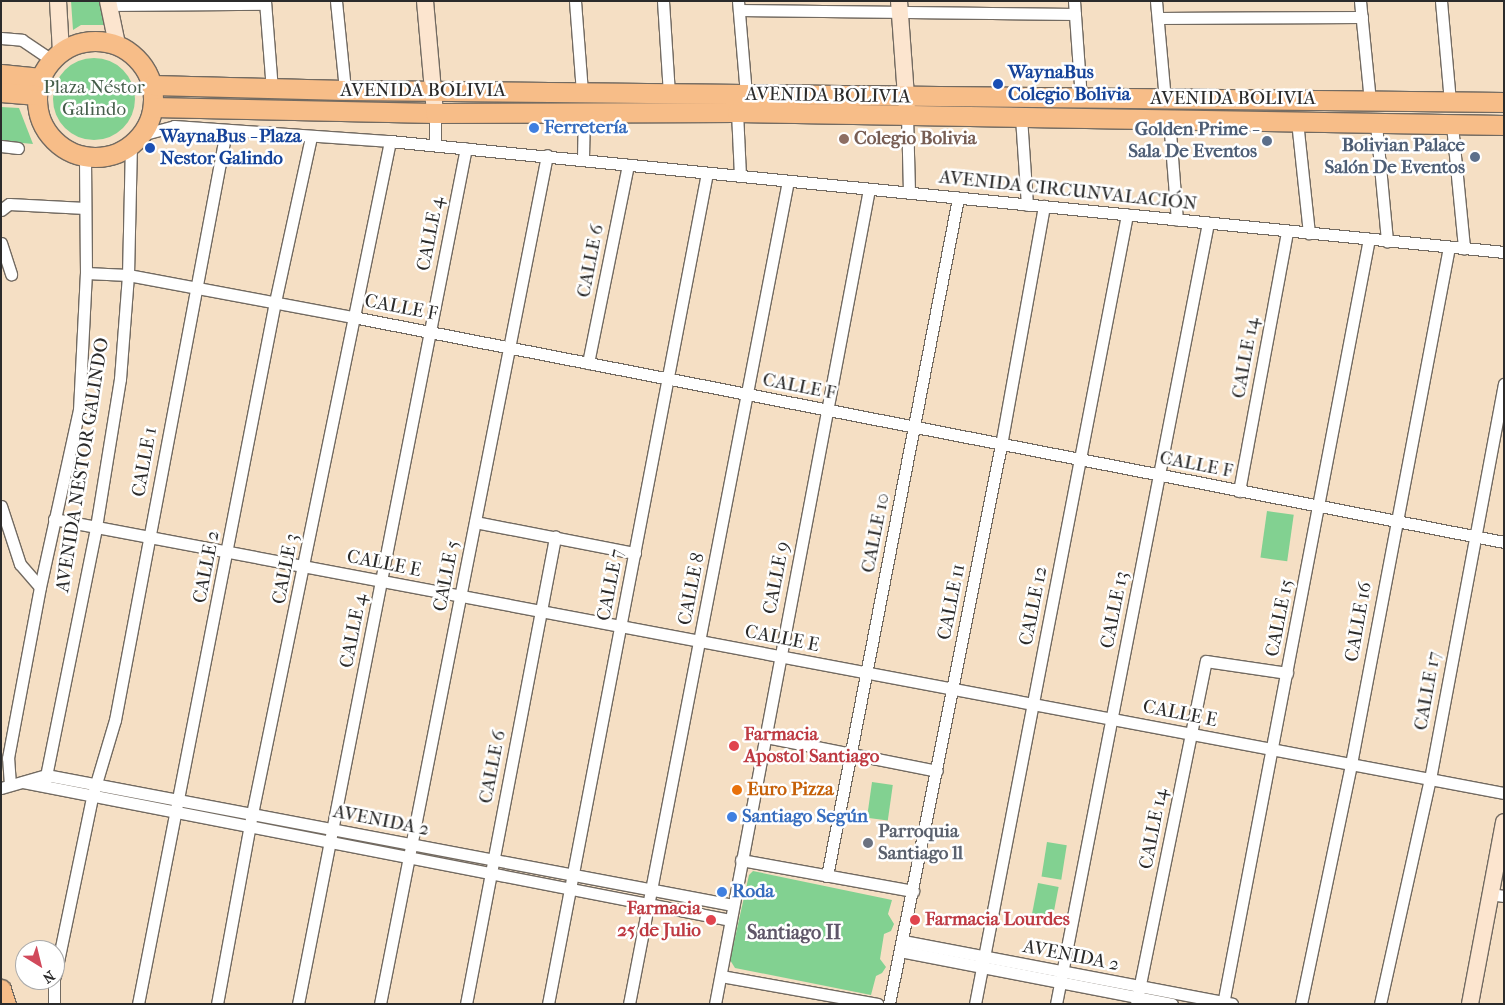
<!DOCTYPE html>
<html>
<head>
<meta charset="utf-8">
<style>
	body { margin:0 }
	#map { position:relative; width:1505px; height:1005px; overflow:hidden; background:#f5dfc4; font-family:"IM FELL French Canon",serif }
	div>[style] { position:absolute }
	.green>* { inset:0; background:#82d191; transform-origin:0 0 }
	.round { border-radius:50% }
	.roads { filter:drop-shadow(1px 0 #726a61) drop-shadow(-1px 0 #726a61) drop-shadow(0 1px #726a61) drop-shadow(0 -1px #726a61) }
	.street>* { height:11px; margin:-5.5px; padding:0 5.5px; transform-origin:5.5px; border-radius:5.5px; background:#fff }
	.secondary>* { height:16px; margin:-8px; padding:0 8px; transform-origin:8px; border-radius:8px; background:#fce5cf }
	.primary>* { height:19px; margin:-9.5px; padding:0 9.5px; transform-origin:9.5px; border-radius:9.5px; background:#f7bd88 }
	.primary>.ring { margin:-9.5px; padding:0; box-sizing:content-box; background:none; border:19px solid #f7bd88; border-radius:50% }
	.dots>* { width:14px; height:14px; translate:-50% -50%; box-sizing:border-box; border:2px solid #fff; border-radius:50% }
	span { translate:-50% -50%; white-space:nowrap; text-align:center; line-height:1.15; -webkit-text-stroke:5px #fff; paint-order:stroke }
	.transit-label { font-size:19px; color:#164399; font-weight:700 }
	.left { translate:0 -50%; text-align:left }
	.park-label { font-size:19px; color:#455d4a }
	.street-label { font-size:19px; color:#2b2b2b }
	.shop-label { font-size:19px; color:#366cbe; font-weight:700 }
	.service-label { font-size:19px; color:#4e5e75; font-weight:700 }
	.right { translate:-100% -50%; text-align:right }
	.education-label { font-size:19px; color:#785e54; font-weight:700 }
	.health-label { font-size:19px; color:#be3a42; font-weight:700 }
	.food-label { font-size:19px; color:#c56008; font-weight:700 }
	.worship-label { font-size:19px; color:#5b616d; font-weight:700 }
	.neighbourhood-label { font-size:20px; color:#5e5668; font-weight:700 }
	.frame { position:absolute; inset:0; border:2px solid #2b2b2b; pointer-events:none }
	.north { position:absolute; left:15px; top:940px; width:50px; height:50px; box-sizing:border-box; background:#fff; border:1px solid #aaa; border-radius:50%; rotate:144deg; font-size:14px; font-weight:700; line-height:20px; text-align:center; color:#2b2b2b }
	.north::after { content:''; display:block; margin:auto; width:18px; height:22px; background:#d1495b; clip-path:polygon(50% 0,100% 100%,50% 72%,0 100%) }
</style>
</head>
<body>
<div id="map">
	<div class="green">
		<i style="clip-path:polygon(71px 1px,106px 1px,108px 25px,81px 25px,73px 30px)"></i>
		<i class="round" style="left:53px;top:58px;width:82px;height:82px"></i>
		<i style="clip-path:polygon(1px 107px,19px 108px,33px 144px,1px 141px)"></i>
		<i style="left:1267px;top:511px;width:27px;height:47px;rotate:8deg"></i>
		<i style="left:872px;top:782px;width:21px;height:36px;rotate:8deg"></i>
		<i style="left:1047px;top:842px;width:20px;height:35px;rotate:9deg"></i>
		<i style="clip-path:polygon(753px 871px,892px 900px,888px 914px,894px 924px,891px 931px,884px 934px,880px 959px,886px 967px,882px 973px,876px 976px,871px 995px,735px 968px,730px 960px,749px 875px)"></i>
		<i style="left:1038px;top:883px;width:21px;height:33px;rotate:11deg"></i>
	</div>
	<div class="roads">
		<div class="street">
			<i style="left:265px;top:1px;width:88px;rotate:85.5deg"></i>
			<i style="left:336px;top:1px;width:89px;rotate:84.2deg"></i>
			<i style="left:575px;top:1px;width:91px;rotate:85.6deg"></i>
			<i style="left:663px;top:1px;width:92px;rotate:86.3deg"></i>
			<i style="left:738px;top:1px;width:94px;rotate:85.1deg"></i>
			<i style="left:1074px;top:1px;width:97px;rotate:85.9deg"></i>
			<i style="left:1156px;top:1px;width:98px;rotate:84.8deg"></i>
			<i style="left:1360px;top:1px;width:100px;rotate:84.3deg"></i>
			<i style="left:1441px;top:1px;width:100px;rotate:84.9deg"></i>
			<i style="left:109px;top:5px;width:156px;rotate:-0.4deg"></i>
			<i style="left:739px;top:10px;width:336px;rotate:0.7deg"></i>
			<i style="left:1158px;top:18px;width:204px;rotate:-0.3deg"></i>
			<i style="left:1px;top:38px;width:21px;rotate:5deg"></i>
			<i style="left:22px;top:40px;width:36px;rotate:34deg"></i>
			<i style="left:737px;top:112px;width:64px;rotate:87.3deg"></i>
			<i style="left:435px;top:113px;width:32px;rotate:90deg"></i>
			<i style="left:907px;top:115px;width:78px;rotate:88.5deg"></i>
			<i style="left:1021px;top:117px;width:88px;rotate:86.1deg"></i>
			<i style="left:1169px;top:119px;width:101px;rotate:85.5deg"></i>
			<i style="left:1297px;top:121px;width:113px;rotate:83.9deg"></i>
			<i style="left:1376px;top:124px;width:118px;rotate:84.6deg"></i>
			<i style="left:1452px;top:125px;width:124px;rotate:84.4deg"></i>
			<i style="left:141px;top:135px;width:34px;rotate:-15deg"></i>
			<i style="left:174px;top:126px;width:217px;rotate:4deg"></i>
			<i style="left:390px;top:141px;width:1120px;rotate:5.69deg"></i>
			<i style="left:1px;top:146px;width:17px;rotate:7deg"></i>
			<i style="left:583px;top:158px;width:47px;rotate:-88.8deg"></i>
			<i style="left:1px;top:210px;width:10px;rotate:-37deg"></i>
			<i style="left:9px;top:204px;width:76px;rotate:3deg"></i>
			<i style="left:1px;top:243px;width:33px;rotate:72deg"></i>
			<i style="left:86px;top:273px;width:42px;rotate:2.7deg"></i>
			<i style="left:128px;top:275px;width:229px;rotate:10.6deg"></i>
			<i style="left:353px;top:317px;width:1173px;rotate:11.06deg"></i>
			<i style="left:588px;top:363px;width:202px;rotate:-78.6deg"></i>
			<i style="left:1239px;top:491px;width:264px;rotate:-79.5deg"></i>
			<i style="left:1px;top:506px;width:61px;rotate:71.9deg"></i>
			<i style="left:20px;top:564px;width:30px;rotate:49deg"></i>
			<i style="left:54px;top:519px;width:1476px;rotate:10.7deg"></i>
			<i style="left:475px;top:522px;width:163px;rotate:11deg"></i>
			<i style="left:766px;top:737px;width:174px;rotate:11.2deg"></i>
			<i style="left:45px;top:781px;width:259px;rotate:-78.6deg"></i>
			<i style="left:96px;top:527px;width:150px;rotate:-80.8deg"></i>
			<i style="left:120px;top:379px;width:104px;rotate:-85.6deg"></i>
			<i style="left:128px;top:275px;width:130px;rotate:-88.7deg"></i>
			<i style="left:23px;top:782px;width:720px;rotate:11.04deg"></i>
			<i style="left:10px;top:785px;width:27px;rotate:-94deg"></i>
			<i style="left:8px;top:758px;width:174px;rotate:-79.4deg"></i>
			<i style="left:40px;top:587px;width:181px;rotate:-77.6deg"></i>
			<i style="left:79px;top:410px;width:137px;rotate:-87.1deg"></i>
			<i style="left:86px;top:273px;width:117px;rotate:-90.5deg"></i>
			<i style="left:1px;top:788px;width:47px;rotate:-16.1deg"></i>
			<i style="left:46px;top:775px;width:699px;rotate:10.72deg"></i>
			<i style="left:741px;top:860px;width:175px;rotate:10.2deg"></i>
			<i style="left:827px;top:876px;width:691px;rotate:-79.06deg"></i>
			<i style="left:1490px;top:894px;width:14px;rotate:8deg"></i>
			<i style="left:903px;top:941px;width:335px;rotate:10.8deg"></i>
			<i style="left:900px;top:951px;width:277px;rotate:11deg"></i>
			<i style="left:55px;top:976px;width:183px;rotate:-78.3deg"></i>
			<i style="left:92px;top:797px;width:80px;rotate:-73.4deg"></i>
			<i style="left:115px;top:720px;width:599px;rotate:-79.33deg"></i>
			<i style="left:721px;top:976px;width:159px;rotate:10.1deg"></i>
			<i style="left:54px;top:980px;width:24px;rotate:90deg"></i>
			<i style="left:138px;top:1004px;width:715px;rotate:-78.96deg"></i>
			<i style="left:275px;top:302px;width:169px;rotate:-77.7deg"></i>
			<i style="left:217px;top:1004px;width:193px;rotate:-79.6deg"></i>
			<i style="left:252px;top:814px;width:687px;rotate:-78.41deg"></i>
			<i style="left:298px;top:1004px;width:872px;rotate:-78.9deg"></i>
			<i style="left:380px;top:1004px;width:865px;rotate:-78.87deg"></i>
			<i style="left:466px;top:1004px;width:476px;rotate:-79.2deg"></i>
			<i style="left:548px;top:1004px;width:846px;rotate:-79.17deg"></i>
			<i style="left:629px;top:1004px;width:838px;rotate:-79.07deg"></i>
			<i style="left:715px;top:1004px;width:829px;rotate:-79.3deg"></i>
			<i style="left:889px;top:1004px;width:570px;rotate:-78.67deg"></i>
			<i style="left:1001px;top:445px;width:243px;rotate:-79.8deg"></i>
			<i style="left:975px;top:1004px;width:804px;rotate:-79.1deg"></i>
			<i style="left:1056px;top:1004px;width:796px;rotate:-78.99deg"></i>
			<i style="left:1136px;top:1004px;width:350px;rotate:-78.5deg"></i>
			<i style="left:1206px;top:661px;width:82px;rotate:8.4deg"></i>
			<i style="left:1223px;top:1004px;width:779px;rotate:-79.2deg"></i>
			<i style="left:1301px;top:1004px;width:245px;rotate:-78.2deg"></i>
			<i style="left:1351px;top:764px;width:526px;rotate:-79.27deg"></i>
			<i style="left:1380px;top:1004px;width:230px;rotate:-77.5deg"></i>
			<i style="left:1430px;top:779px;width:402px;rotate:-79.4deg"></i>
		</div>
		<div class="secondary">
			<i style="left:58px;top:1px;width:50px;rotate:86.6deg"></i>
			<i style="left:108px;top:1px;width:44px;rotate:78.2deg"></i>
			<i style="left:425px;top:1px;width:112px;rotate:84.9deg"></i>
			<i style="left:899px;top:1px;width:108px;rotate:85.8deg"></i>
			<i style="left:1470px;top:1004px;width:185px;rotate:-79.4deg"></i>
		</div>
		<div class="primary">
			<i class="ring" style="left:37px;top:41px;width:97px;height:97px"></i>
			<i style="left:1px;top:74px;width:40px;rotate:5.7deg"></i>
			<i style="left:152px;top:85px;width:193px;rotate:1.5deg"></i>
			<i style="left:345px;top:90px;width:1159px;rotate:0.59deg"></i>
			<i style="left:1px;top:92px;width:36px;rotate:5deg"></i>
			<i style="left:153px;top:107px;width:282px;rotate:1.2deg"></i>
			<i style="left:435px;top:113px;width:302px;rotate:-0.2deg"></i>
			<i style="left:737px;top:112px;width:767px;rotate:0.97deg"></i>
			<i style="left:1px;top:989px;width:16px;rotate:72deg"></i>
		</div>
	</div>
	<div class="dots">
		<i style="left:998px;top:84px;background:#1a4fb4"></i>
		<i style="left:534px;top:128px;background:#3f7fe0"></i>
		<i style="left:844px;top:139px;background:#8d6e63"></i>
		<i style="left:1267px;top:141px;background:#5c6f8a"></i>
		<i style="left:150px;top:148px;background:#1a4fb4"></i>
		<i style="left:1475px;top:157px;background:#5c6f8a"></i>
		<i style="left:734px;top:746px;background:#e0444e"></i>
		<i style="left:737px;top:790px;background:#e8710a"></i>
		<i style="left:732px;top:817px;background:#3f7fe0"></i>
		<i style="left:868px;top:843px;background:#6b7280"></i>
		<i style="left:722px;top:892px;background:#3f7fe0"></i>
		<i style="left:711px;top:920px;background:#e0444e"></i>
		<i style="left:915px;top:920px;background:#e0444e"></i>
	</div>
	<div class="transit-label">
		<span class="left" style="left:1008px;top:84px">WaynaBus<br>Colegio Bolivia</span>
		<span class="left" style="left:160px;top:148px">WaynaBus - Plaza<br>Nestor Galindo</span>
	</div>
	<div class="park-label">
		<span style="left:94px;top:99px">Plaza Néstor<br>Galindo</span>
	</div>
	<div class="street-label">
		<span style="left:423px;top:91px">AVENIDA BOLIVIA</span>
		<span style="left:828px;top:96px;rotate:1deg">AVENIDA BOLIVIA</span>
		<span style="left:1233px;top:99px">AVENIDA BOLIVIA</span>
		<span style="left:1068px;top:191px;rotate:6deg">AVENIDA CIRCUNVALACIÓN</span>
		<span style="left:431px;top:234px;rotate:-79deg">CALLE 4</span>
		<span style="left:591px;top:261px;rotate:-79deg">CALLE 6</span>
		<span style="left:401px;top:308px;rotate:11deg">CALLE F</span>
		<span style="left:1246px;top:358px;rotate:-80deg">CALLE 14</span>
		<span style="left:799px;top:387px;rotate:11deg">CALLE F</span>
		<span style="left:145px;top:462px;rotate:-80deg">CALLE 1</span>
		<span style="left:83px;top:465px;rotate:-81deg">AVENIDA NESTOR GALINDO</span>
		<span style="left:1196px;top:465px;rotate:11deg">CALLE F</span>
		<span style="left:876px;top:533px;rotate:-79deg">CALLE 10</span>
		<span style="left:384px;top:564px;rotate:11deg">CALLE E</span>
		<span style="left:207px;top:567px;rotate:-79deg">CALLE 2</span>
		<span style="left:286px;top:569px;rotate:-79deg">CALLE 3</span>
		<span style="left:447px;top:576px;rotate:-79deg">CALLE 5</span>
		<span style="left:777px;top:578px;rotate:-79deg">CALLE 9</span>
		<span style="left:611px;top:585px;rotate:-79deg">CALLE 7</span>
		<span style="left:692px;top:589px;rotate:-79deg">CALLE 8</span>
		<span style="left:952px;top:602px;rotate:-79deg">CALLE 11</span>
		<span style="left:1034px;top:606px;rotate:-79deg">CALLE 12</span>
		<span style="left:1115px;top:610px;rotate:-79deg">CALLE 13</span>
		<span style="left:1280px;top:618px;rotate:-79deg">CALLE 15</span>
		<span style="left:1359px;top:622px;rotate:-80deg">CALLE 16</span>
		<span style="left:354px;top:631px;rotate:-79deg">CALLE 4</span>
		<span style="left:782px;top:639px;rotate:11deg">CALLE E</span>
		<span style="left:1428px;top:691px;rotate:-80deg">CALLE 17</span>
		<span style="left:1180px;top:714px;rotate:11deg">CALLE E</span>
		<span style="left:493px;top:767px;rotate:-79deg">CALLE 6</span>
		<span style="left:381px;top:821px;rotate:11deg">AVENIDA 2</span>
		<span style="left:1154px;top:829px;rotate:-79deg">CALLE 14</span>
		<span style="left:1071px;top:956px;rotate:11deg">AVENIDA 2</span>
	</div>
	<div class="shop-label">
		<span class="left" style="left:544px;top:128px">Ferretería</span>
		<span class="left" style="left:742px;top:817px">Santiago Según</span>
		<span class="left" style="left:732px;top:892px">Roda</span>
	</div>
	<div class="service-label">
		<span class="right" style="left:1257px;top:141px">Golden Prime -<br>Sala De Eventos</span>
		<span class="right" style="left:1465px;top:157px">Bolivian Palace<br>Salón De Eventos</span>
	</div>
	<div class="education-label">
		<span class="left" style="left:854px;top:139px">Colegio Bolivia</span>
	</div>
	<div class="health-label">
		<span class="left" style="left:744px;top:746px">Farmacia<br>Apostol Santiago</span>
		<span class="right" style="left:701px;top:920px">Farmacia<br>25 de Julio</span>
		<span class="left" style="left:925px;top:920px">Farmacia Lourdes</span>
	</div>
	<div class="food-label">
		<span class="left" style="left:747px;top:790px">Euro Pizza</span>
	</div>
	<div class="worship-label">
		<span class="left" style="left:878px;top:843px">Parroquia<br>Santiago ll</span>
	</div>
	<div class="neighbourhood-label">
		<span style="left:794px;top:932px">Santiago II</span>
	</div>
	<div class="frame"></div>
	<div class="north">N</div>
</div>
</body>
</html>
